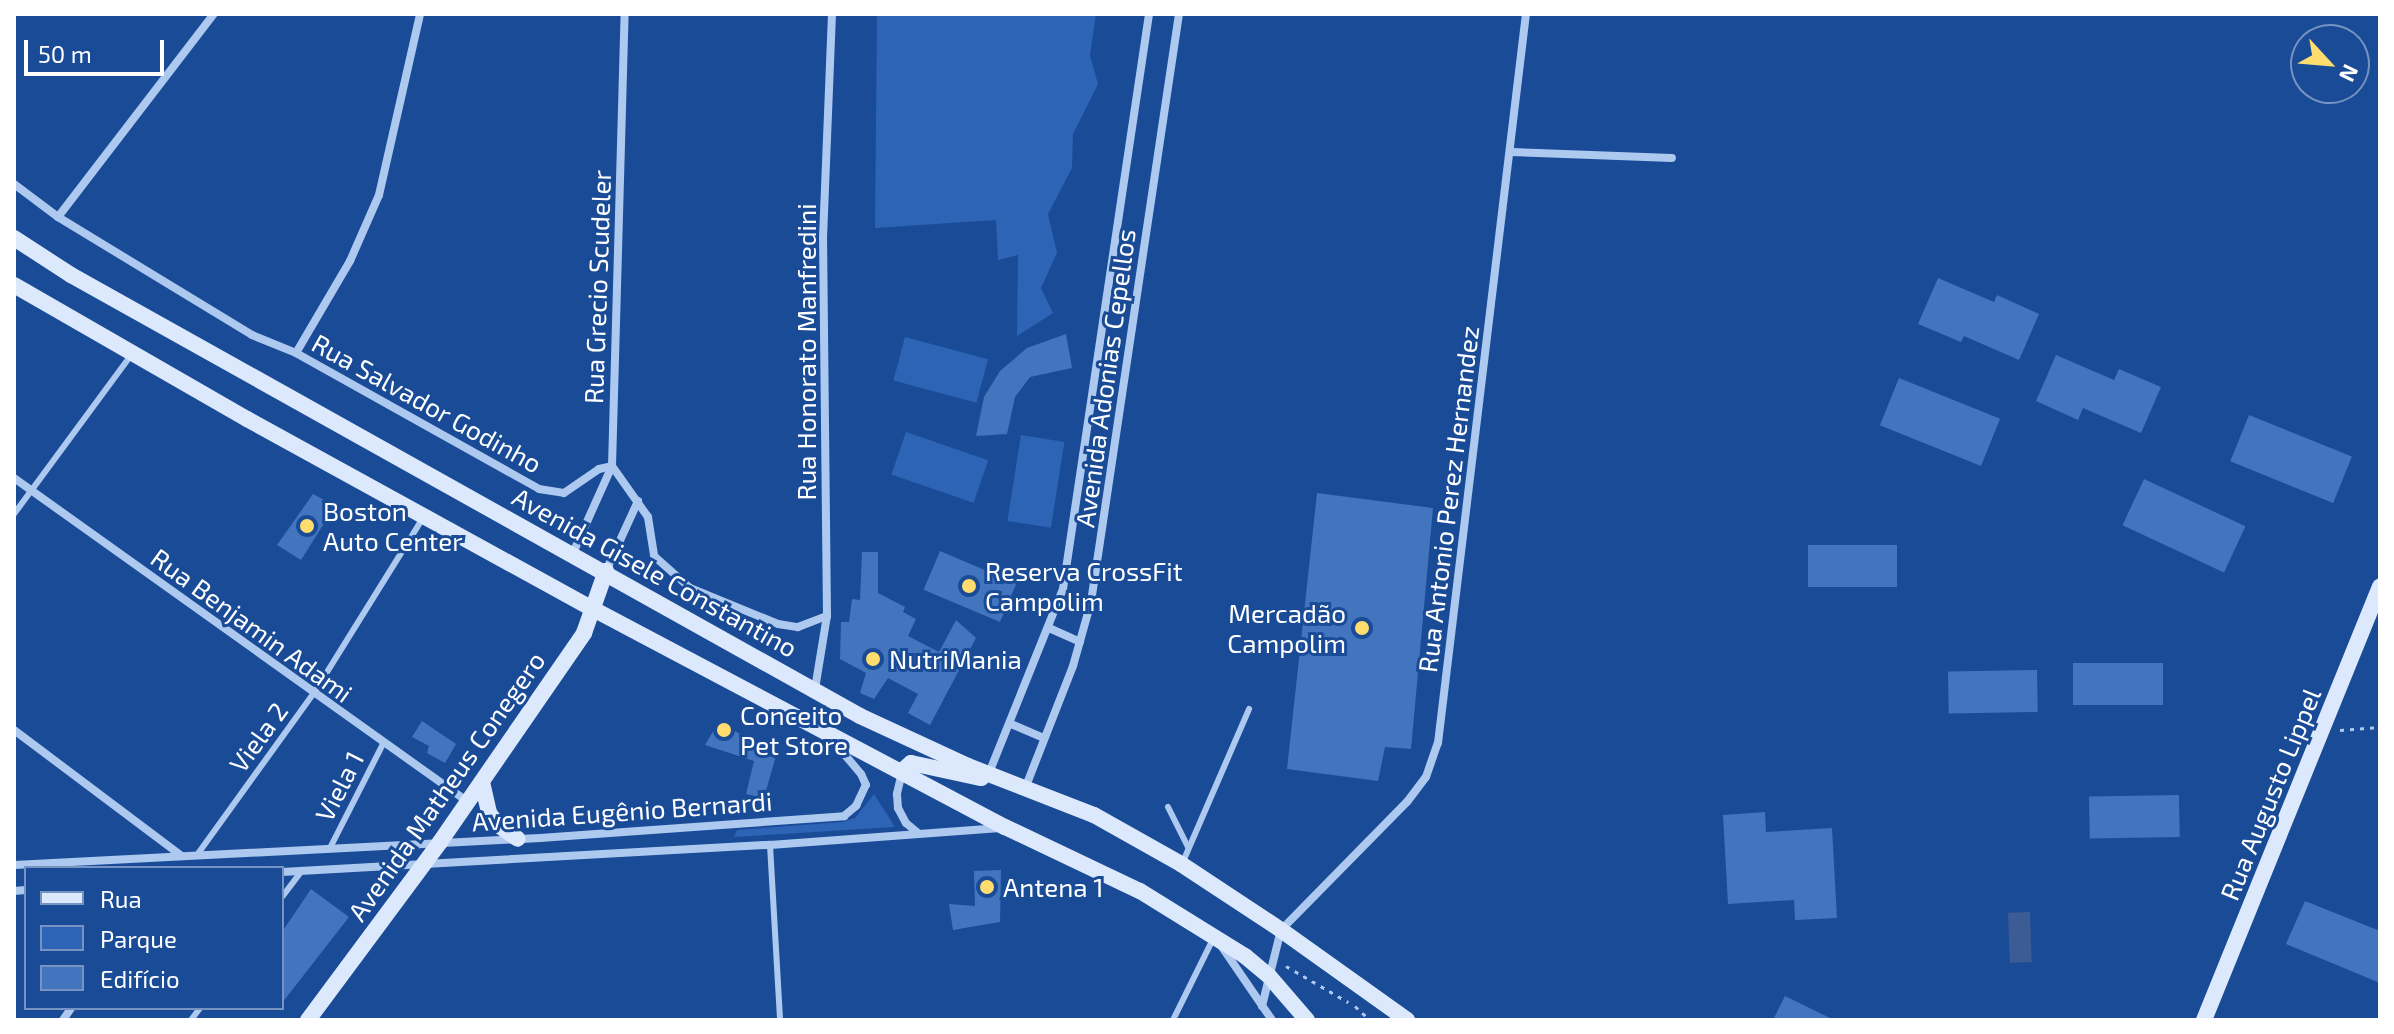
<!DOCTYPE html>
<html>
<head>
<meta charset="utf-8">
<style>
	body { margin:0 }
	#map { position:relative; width:2394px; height:1034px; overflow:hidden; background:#1a4b97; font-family:"Exo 2",sans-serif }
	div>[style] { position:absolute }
	.green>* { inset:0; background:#2e64b5; transform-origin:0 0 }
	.water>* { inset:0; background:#3b5c94; transform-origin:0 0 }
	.building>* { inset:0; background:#4374be; transform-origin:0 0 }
	.path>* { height:3px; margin-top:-1.5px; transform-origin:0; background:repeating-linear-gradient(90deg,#aec9f0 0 4px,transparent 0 10px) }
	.lane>* { height:6px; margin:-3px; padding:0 3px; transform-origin:3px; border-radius:3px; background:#aec9f0 }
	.street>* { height:8px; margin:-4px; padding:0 4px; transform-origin:4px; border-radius:4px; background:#aec9f0 }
	.secondary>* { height:16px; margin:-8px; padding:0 8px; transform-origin:8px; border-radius:8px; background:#dce8fb }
	.dots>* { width:22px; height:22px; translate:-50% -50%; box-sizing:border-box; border:4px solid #1a4b97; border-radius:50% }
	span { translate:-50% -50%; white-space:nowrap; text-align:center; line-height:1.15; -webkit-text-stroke:6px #1a4b97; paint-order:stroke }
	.street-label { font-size:26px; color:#fff }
	.poi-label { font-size:26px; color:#fff }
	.left { translate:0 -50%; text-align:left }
	.right { translate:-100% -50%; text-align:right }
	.frame { position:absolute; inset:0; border:16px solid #fff; pointer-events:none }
	.legend { position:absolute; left:24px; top:866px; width:260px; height:144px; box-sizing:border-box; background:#1a4b97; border:2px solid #7693c1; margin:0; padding:10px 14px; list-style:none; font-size:24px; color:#fff }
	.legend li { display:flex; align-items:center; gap:16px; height:40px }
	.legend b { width:40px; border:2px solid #7693c1 }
	.north { position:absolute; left:2290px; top:24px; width:80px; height:80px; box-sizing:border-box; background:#1a4b97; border:2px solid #7693c1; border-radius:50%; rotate:116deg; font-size:22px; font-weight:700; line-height:32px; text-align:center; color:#fff }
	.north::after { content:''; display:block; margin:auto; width:28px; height:36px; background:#ffdc6e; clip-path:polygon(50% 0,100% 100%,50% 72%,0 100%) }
	.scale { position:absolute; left:24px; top:40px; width:140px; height:36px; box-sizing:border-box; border:4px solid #fff; border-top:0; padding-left:10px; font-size:24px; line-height:28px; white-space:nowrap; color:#fff; -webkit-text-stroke:6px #1a4b97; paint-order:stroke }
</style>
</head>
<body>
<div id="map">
	<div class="green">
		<i style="clip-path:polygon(877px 14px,1096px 14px,1090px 55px,1098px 84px,1073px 134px,1072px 168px,1048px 214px,1057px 253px,1041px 288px,1053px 313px,1017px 336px,1018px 255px,998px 260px,996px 220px,875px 228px)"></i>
		<i style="left:905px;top:337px;width:86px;height:45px;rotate:15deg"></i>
		<i style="left:906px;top:432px;width:87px;height:45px;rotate:19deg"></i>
		<i style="left:1021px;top:435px;width:44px;height:87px;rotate:9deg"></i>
		<i style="clip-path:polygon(874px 794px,895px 827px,734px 837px,737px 830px,843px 822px,855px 818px)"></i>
	</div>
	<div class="water">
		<i style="left:2030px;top:912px;width:50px;height:22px;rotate:88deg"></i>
	</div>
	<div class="building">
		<i style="clip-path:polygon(1938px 278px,1994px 302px,1997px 295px,2039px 314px,2019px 360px,1964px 336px,1961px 342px,1918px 324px)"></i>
		<i style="clip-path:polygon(1066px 334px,1072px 368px,1030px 377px,1015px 397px,1007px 434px,976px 436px,984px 397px,1000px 371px,1027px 348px)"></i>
		<i style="clip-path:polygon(2056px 355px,2114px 380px,2119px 369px,2161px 387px,2141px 433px,2083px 408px,2078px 420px,2036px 401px)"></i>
		<i style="left:1899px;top:378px;width:109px;height:51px;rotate:22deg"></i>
		<i style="left:2249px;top:415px;width:111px;height:50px;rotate:22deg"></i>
		<i style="left:2144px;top:479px;width:112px;height:51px;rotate:25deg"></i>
		<i style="clip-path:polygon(1317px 493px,1433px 508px,1411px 749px,1385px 747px,1378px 781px,1287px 769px)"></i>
		<i style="clip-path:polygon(313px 494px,335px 506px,301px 560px,277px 545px)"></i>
		<i style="left:1897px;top:545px;width:42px;height:89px;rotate:90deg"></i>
		<i style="left:940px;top:551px;width:83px;height:42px;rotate:23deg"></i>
		<i style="clip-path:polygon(862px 552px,878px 552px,878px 593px,905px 607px,903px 612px,916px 619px,908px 636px,939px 652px,956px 620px,976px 638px,930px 725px,908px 713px,918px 694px,888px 678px,874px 699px,860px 693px,866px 673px,840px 659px,841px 622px,849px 622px,852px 599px,860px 600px)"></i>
		<i style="left:2163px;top:663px;width:42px;height:90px;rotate:90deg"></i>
		<i style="left:2037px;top:670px;width:42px;height:89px;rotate:89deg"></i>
		<i style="clip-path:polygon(422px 721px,456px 744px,445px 763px,427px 753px,429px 746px,412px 737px)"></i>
		<i style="clip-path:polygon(719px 721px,758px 745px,777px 752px,764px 798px,746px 794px,754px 761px,705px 745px)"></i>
		<i style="left:2179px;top:795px;width:42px;height:90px;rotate:89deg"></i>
		<i style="clip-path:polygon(1765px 812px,1766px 832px,1832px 828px,1837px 918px,1795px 920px,1794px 900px,1728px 904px,1723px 815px)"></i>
		<i style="clip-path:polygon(1001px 870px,1000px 922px,953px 930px,949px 904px,975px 906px,974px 871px)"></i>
		<i style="clip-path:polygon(311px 889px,349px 917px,282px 1003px,282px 932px)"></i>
		<i style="clip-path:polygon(2305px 901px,2380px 931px,2380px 983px,2286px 944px)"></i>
		<i style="clip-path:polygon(1785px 996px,1834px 1020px,1773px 1020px)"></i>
	</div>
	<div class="path">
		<i style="left:2340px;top:730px;width:40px;rotate:-4.3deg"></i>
		<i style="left:1286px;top:966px;width:72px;rotate:30.1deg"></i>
		<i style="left:1355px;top:1006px;width:21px;rotate:43deg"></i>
	</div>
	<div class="lane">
		<i style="left:14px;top:514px;width:199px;rotate:-53.6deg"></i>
		<i style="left:1168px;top:807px;width:45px;rotate:63.4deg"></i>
		<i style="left:770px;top:845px;width:175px;rotate:86.7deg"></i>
		<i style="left:331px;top:846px;width:114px;rotate:-63deg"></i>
		<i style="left:197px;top:855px;width:200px;rotate:-54.2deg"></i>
		<i style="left:314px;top:693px;width:208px;rotate:-58.1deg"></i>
		<i style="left:1182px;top:864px;width:169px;rotate:-66.6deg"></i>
		<i style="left:282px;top:897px;width:34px;rotate:-53deg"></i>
		<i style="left:191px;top:1020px;width:15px;rotate:-53deg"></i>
		<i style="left:1173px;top:1020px;width:93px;rotate:-63.7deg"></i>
	</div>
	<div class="street">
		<i style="left:1511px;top:152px;width:161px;rotate:2.1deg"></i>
		<i style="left:14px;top:184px;width:55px;rotate:36.9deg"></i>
		<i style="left:58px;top:217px;width:227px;rotate:31.3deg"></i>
		<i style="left:252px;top:335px;width:48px;rotate:22.2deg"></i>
		<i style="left:296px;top:353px;width:278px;rotate:29.2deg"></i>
		<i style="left:539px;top:489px;width:25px;rotate:9deg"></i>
		<i style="left:564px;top:493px;width:42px;rotate:-34.4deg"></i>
		<i style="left:599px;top:469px;width:13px;rotate:-13deg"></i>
		<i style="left:612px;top:466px;width:62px;rotate:54.8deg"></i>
		<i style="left:648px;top:517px;width:39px;rotate:81deg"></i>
		<i style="left:654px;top:556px;width:48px;rotate:41.6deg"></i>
		<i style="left:690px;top:588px;width:95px;rotate:22.2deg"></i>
		<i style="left:778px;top:624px;width:20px;rotate:9deg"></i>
		<i style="left:798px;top:627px;width:31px;rotate:-21deg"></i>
		<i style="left:58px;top:217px;width:256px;rotate:-52.5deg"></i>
		<i style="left:296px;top:353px;width:107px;rotate:-59.6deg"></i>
		<i style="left:350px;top:261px;width:72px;rotate:-66.3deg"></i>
		<i style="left:379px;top:195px;width:186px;rotate:-77.2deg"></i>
		<i style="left:14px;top:478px;width:558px;rotate:35.51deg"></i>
		<i style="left:573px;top:553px;width:95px;rotate:-65.9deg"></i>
		<i style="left:612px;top:466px;width:452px;rotate:-88.4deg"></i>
		<i style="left:606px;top:571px;width:77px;rotate:-65.4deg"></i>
		<i style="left:1049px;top:628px;width:34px;rotate:24deg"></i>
		<i style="left:815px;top:689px;width:74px;rotate:-80.7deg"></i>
		<i style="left:827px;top:616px;width:378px;rotate:-90.6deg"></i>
		<i style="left:823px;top:238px;width:224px;rotate:-87.7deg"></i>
		<i style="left:1011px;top:724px;width:36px;rotate:23deg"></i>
		<i style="left:14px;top:730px;width:210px;rotate:36.9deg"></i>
		<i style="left:902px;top:772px;width:23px;rotate:103deg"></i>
		<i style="left:897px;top:794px;width:14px;rotate:86deg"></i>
		<i style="left:898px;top:808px;width:17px;rotate:62deg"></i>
		<i style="left:906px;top:823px;width:16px;rotate:40deg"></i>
		<i style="left:989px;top:773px;width:198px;rotate:-68.1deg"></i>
		<i style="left:1063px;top:589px;width:581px;rotate:-81.49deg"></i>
		<i style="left:1026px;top:786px;width:129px;rotate:-68.6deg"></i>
		<i style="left:1073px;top:666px;width:66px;rotate:-74.3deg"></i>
		<i style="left:1091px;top:602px;width:595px;rotate:-81.49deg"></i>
		<i style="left:14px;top:865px;width:527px;rotate:-2.94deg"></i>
		<i style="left:540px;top:838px;width:305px;rotate:-4.1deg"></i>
		<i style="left:844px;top:816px;width:16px;rotate:-40deg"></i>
		<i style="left:856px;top:806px;width:23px;rotate:-65deg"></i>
		<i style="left:866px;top:785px;width:12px;rotate:-114deg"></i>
		<i style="left:861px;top:774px;width:42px;rotate:-130.2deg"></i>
		<i style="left:282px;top:872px;width:489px;rotate:-3.2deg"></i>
		<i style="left:770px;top:845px;width:231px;rotate:-4.2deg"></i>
		<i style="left:14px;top:891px;width:12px;rotate:-5deg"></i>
		<i style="left:1222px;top:947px;width:88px;rotate:55.6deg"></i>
		<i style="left:1262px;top:1006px;width:78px;rotate:-76deg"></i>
		<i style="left:1281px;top:930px;width:180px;rotate:-45.5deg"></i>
		<i style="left:1407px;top:802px;width:31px;rotate:-53deg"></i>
		<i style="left:1426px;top:777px;width:36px;rotate:-71deg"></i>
		<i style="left:1438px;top:743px;width:734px;rotate:-83.12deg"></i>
		<i style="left:63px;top:1020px;width:14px;rotate:-56deg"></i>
	</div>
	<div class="secondary">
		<i style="left:14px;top:238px;width:68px;rotate:33deg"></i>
		<i style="left:71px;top:275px;width:904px;rotate:29.2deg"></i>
		<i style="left:860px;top:716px;width:119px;rotate:24.8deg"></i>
		<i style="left:968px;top:766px;width:135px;rotate:21.3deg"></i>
		<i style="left:1094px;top:815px;width:100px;rotate:29.4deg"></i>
		<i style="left:1181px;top:864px;width:120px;rotate:33.4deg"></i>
		<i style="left:1281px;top:930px;width:155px;rotate:35.5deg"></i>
		<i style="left:14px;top:285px;width:269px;rotate:29.9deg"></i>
		<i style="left:247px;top:419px;width:395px;rotate:28.8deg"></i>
		<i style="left:593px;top:609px;width:466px;rotate:27.9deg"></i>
		<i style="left:1005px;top:827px;width:149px;rotate:25.4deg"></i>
		<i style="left:1140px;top:891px;width:123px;rotate:31.8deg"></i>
		<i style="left:1245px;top:956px;width:31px;rotate:40deg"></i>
		<i style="left:1269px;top:976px;width:58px;rotate:49.2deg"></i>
		<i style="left:902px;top:771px;width:12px;rotate:-42deg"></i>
		<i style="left:911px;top:763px;width:72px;rotate:12.1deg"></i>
		<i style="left:482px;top:782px;width:32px;rotate:77deg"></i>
		<i style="left:489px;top:813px;width:15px;rotate:53deg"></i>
		<i style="left:498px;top:825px;width:24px;rotate:35deg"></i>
		<i style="left:308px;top:1020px;width:222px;rotate:-53.4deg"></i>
		<i style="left:440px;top:842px;width:254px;rotate:-55.4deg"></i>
		<i style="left:584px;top:633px;width:66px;rotate:-70.5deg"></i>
		<i style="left:2204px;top:1020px;width:468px;rotate:-67.9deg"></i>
	</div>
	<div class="dots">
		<i style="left:307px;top:526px;background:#ffdc6e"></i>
		<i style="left:969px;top:586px;background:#ffdc6e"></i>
		<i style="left:1362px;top:628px;background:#ffdc6e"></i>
		<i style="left:873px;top:659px;background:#ffdc6e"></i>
		<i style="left:724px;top:730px;background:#ffdc6e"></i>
		<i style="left:987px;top:887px;background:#ffdc6e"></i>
	</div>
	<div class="street-label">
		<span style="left:597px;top:287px;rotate:-88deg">Rua Grecio Scudeler</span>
		<span style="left:806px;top:352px;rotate:-90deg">Rua Honorato Manfredini</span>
		<span style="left:1105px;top:378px;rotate:-82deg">Avenida Adonias Cepellos</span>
		<span style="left:427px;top:403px;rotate:29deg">Rua Salvador Godinho</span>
		<span style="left:1448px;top:499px;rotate:-83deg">Rua Antonio Perez Hernandez</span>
		<span style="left:655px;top:572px;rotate:29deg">Avenida Gisele Constantino</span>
		<span style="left:252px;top:625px;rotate:36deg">Rua Benjamin Adami</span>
		<span style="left:258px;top:737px;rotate:-54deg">Viela 2</span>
		<span style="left:339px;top:786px;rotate:-63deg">Viela 1</span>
		<span style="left:446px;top:786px;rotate:-55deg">Avenida Matheus Conegero</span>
		<span style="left:2270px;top:794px;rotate:-68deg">Rua Augusto Lippel</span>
		<span style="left:622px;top:811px;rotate:-4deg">Avenida Eugênio Bernardi</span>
	</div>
	<div class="poi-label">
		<span class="left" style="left:323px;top:526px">Boston<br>Auto Center</span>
		<span class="left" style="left:985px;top:586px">Reserva CrossFit<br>Campolim</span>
		<span class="right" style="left:1346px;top:628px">Mercadão<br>Campolim</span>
		<span class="left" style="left:889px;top:659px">NutriMania</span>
		<span class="left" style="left:740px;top:730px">Conceito<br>Pet Store</span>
		<span class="left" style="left:1003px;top:887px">Antena 1</span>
	</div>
	<div class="frame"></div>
	<ul class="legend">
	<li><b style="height:10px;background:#dce8fb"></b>Rua</li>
	<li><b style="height:22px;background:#2e64b5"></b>Parque</li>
	<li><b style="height:22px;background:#4374be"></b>Edifício</li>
	</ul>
	<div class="north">N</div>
	<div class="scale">50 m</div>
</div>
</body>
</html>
